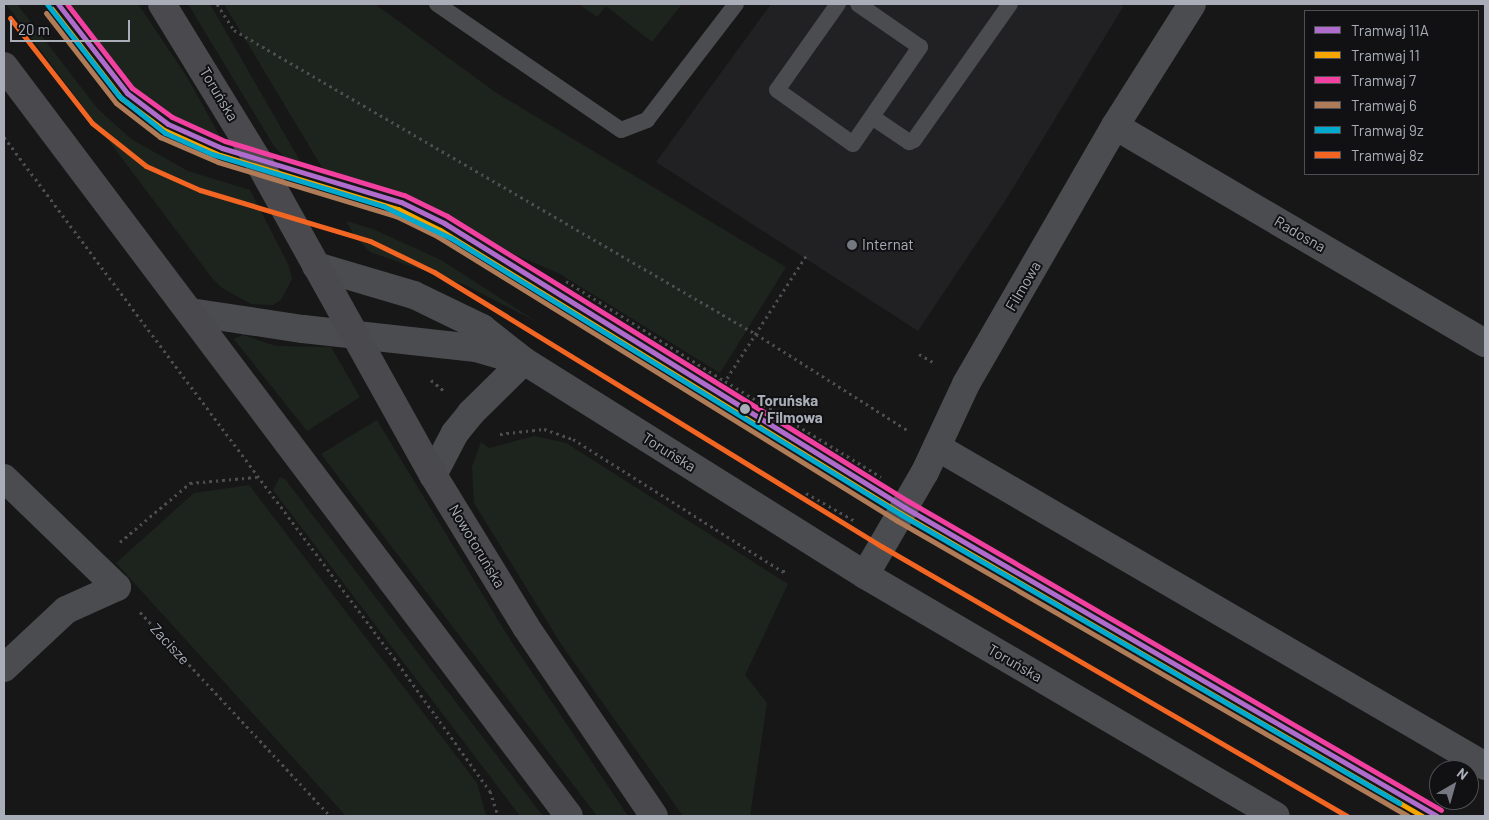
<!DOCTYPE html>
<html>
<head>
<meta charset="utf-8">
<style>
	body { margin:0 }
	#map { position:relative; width:1489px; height:820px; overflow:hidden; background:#171717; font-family:Barlow,sans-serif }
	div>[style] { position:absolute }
	.built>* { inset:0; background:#212123 }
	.green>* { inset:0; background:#1d241e }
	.path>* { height:3px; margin-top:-1.5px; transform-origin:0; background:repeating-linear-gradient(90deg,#4d4e52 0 2.5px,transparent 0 6.5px) }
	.service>* { height:16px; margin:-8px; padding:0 8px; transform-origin:8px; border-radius:8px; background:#4b4c50 }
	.minor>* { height:28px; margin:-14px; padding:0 14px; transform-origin:14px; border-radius:14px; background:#4b4c50 }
	.tertiary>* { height:28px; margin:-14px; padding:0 14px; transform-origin:14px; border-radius:14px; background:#4b4c50 }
	.secondary>* { height:28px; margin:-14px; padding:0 14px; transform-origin:14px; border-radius:14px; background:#4a4a4e }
	.tram-1>* { height:5px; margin:-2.5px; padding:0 2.5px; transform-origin:2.5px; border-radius:2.5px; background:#b06ccc }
	.tram-2>* { height:5px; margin:-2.5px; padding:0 2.5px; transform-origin:2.5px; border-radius:2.5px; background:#f7a600 }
	.tram-3>* { height:5px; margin:-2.5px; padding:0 2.5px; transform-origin:2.5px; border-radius:2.5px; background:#f240a1 }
	.tram-4>* { height:5px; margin:-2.5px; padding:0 2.5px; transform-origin:2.5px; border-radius:2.5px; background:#b07c57 }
	.tram-5>* { height:5px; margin:-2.5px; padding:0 2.5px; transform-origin:2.5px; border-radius:2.5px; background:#00a9ce }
	.tram-6>* { height:5px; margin:-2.5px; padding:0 2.5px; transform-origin:2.5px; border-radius:2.5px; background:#f26522 }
	.dots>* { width:14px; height:14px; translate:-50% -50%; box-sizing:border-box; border:2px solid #111113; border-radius:50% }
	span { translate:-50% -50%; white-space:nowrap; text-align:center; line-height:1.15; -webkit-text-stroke:4px #111113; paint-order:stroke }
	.street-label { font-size:15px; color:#a8adb8 }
	.poi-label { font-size:15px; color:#a8adb8 }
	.left { translate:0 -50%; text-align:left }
	.stop-label { font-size:15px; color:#a8adb8; font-weight:700 }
	.frame { position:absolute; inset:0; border:5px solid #a8adb8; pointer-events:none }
	.legend { position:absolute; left:1304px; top:10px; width:175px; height:165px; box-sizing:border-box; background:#111113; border:1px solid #4d4f55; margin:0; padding:6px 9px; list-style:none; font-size:15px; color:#a8adb8 }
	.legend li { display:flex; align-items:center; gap:10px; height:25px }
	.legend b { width:25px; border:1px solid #4d4f55 }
	.north { position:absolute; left:1429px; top:760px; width:50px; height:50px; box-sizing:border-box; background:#111113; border:1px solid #4d4f55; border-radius:50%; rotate:38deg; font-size:14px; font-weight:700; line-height:20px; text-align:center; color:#a8adb8 }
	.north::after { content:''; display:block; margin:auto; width:18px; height:22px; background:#757880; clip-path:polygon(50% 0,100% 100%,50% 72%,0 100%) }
	.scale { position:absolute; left:10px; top:20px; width:120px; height:22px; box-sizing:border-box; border:2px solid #a8adb8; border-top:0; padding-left:6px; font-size:15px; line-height:18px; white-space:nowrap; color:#a8adb8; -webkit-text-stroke:4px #111113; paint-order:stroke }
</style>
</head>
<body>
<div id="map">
	<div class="built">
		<i style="clip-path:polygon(771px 4px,1121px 4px,1123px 7px,1005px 201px,918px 331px,656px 162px)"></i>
	</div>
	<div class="green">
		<i style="clip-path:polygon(6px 4px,17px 4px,97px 108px,131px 139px,188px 171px,250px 190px,289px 266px,292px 279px,281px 300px,273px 305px,251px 304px,222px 288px,212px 278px)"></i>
		<i style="clip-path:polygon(66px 4px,138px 4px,187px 77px,222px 140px,171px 116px,142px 94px,107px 60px)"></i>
		<i style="clip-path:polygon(188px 4px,210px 4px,300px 161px,284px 157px,274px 146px)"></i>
		<i style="clip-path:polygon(224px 4px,375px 4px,495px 92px,786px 267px,720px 373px,560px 274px,502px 249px,425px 203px,323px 169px)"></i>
		<i style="clip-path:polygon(579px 4px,682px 4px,652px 42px,606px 6px,597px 17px)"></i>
		<i style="clip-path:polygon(346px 221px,373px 229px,441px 260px,537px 322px,465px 285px,370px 252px,355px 237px)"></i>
		<i style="clip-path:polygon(243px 335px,276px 346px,331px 347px,360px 397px,307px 431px,234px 339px)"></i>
		<i style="clip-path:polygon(377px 420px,509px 638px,628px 816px,597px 816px,321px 454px)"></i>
		<i style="clip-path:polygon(534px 436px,566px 443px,788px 584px,745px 675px,767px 703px,750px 816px,683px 816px,561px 644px,474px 503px,472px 467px,481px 442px,489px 448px)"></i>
		<i style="clip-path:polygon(280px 477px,285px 479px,543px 816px,520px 816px,273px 490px)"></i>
		<i style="clip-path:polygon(249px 485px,477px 783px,486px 816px,346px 816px,116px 563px,194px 493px)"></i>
	</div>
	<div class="path">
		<i style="left:217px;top:4px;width:31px;rotate:57deg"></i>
		<i style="left:234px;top:30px;width:604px;rotate:30.22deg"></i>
		<i style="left:756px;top:334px;width:179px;rotate:32.4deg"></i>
		<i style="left:4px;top:137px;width:651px;rotate:53.18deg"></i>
		<i style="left:394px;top:658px;width:164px;rotate:54.2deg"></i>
		<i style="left:490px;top:791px;width:26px;rotate:72deg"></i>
		<i style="left:806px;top:256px;width:149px;rotate:122.9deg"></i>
		<i style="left:725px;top:381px;width:183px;rotate:31.6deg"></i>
		<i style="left:566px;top:281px;width:188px;rotate:32.2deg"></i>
		<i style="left:919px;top:354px;width:16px;rotate:30deg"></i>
		<i style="left:431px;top:380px;width:17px;rotate:40deg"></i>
		<i style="left:500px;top:434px;width:44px;rotate:-6.5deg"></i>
		<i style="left:544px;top:429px;width:31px;rotate:19deg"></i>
		<i style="left:573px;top:439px;width:249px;rotate:32.3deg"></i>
		<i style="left:783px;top:572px;width:5px;rotate:-68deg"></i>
		<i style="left:806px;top:493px;width:56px;rotate:29.7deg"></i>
		<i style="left:120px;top:542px;width:92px;rotate:-40.1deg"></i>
		<i style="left:190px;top:483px;width:67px;rotate:-5.1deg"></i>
		<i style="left:140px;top:612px;width:279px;rotate:47deg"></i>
	</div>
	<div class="service">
		<i style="left:437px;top:4px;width:223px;rotate:34.4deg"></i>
		<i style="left:621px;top:130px;width:28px;rotate:-21deg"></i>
		<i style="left:647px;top:120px;width:146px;rotate:-52.5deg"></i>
		<i style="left:838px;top:4px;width:105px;rotate:125.3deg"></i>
		<i style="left:777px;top:90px;width:93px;rotate:35.4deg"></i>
		<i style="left:853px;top:144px;width:118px;rotate:-55.4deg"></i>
		<i style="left:920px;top:47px;width:75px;rotate:-145.3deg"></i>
		<i style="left:872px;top:117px;width:45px;rotate:34deg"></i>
		<i style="left:909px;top:142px;width:5px;rotate:-22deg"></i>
		<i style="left:914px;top:140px;width:166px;rotate:-54.8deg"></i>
	</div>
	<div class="minor">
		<i style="left:1115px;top:126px;width:429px;rotate:30.4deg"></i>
		<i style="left:937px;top:447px;width:634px;rotate:30.2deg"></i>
		<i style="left:4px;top:478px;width:157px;rotate:44deg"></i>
		<i style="left:117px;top:587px;width:56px;rotate:155.7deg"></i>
		<i style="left:66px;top:610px;width:85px;rotate:136.9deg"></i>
		<i style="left:865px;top:575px;width:119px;rotate:-59.8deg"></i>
		<i style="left:925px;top:472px;width:97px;rotate:-65deg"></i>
		<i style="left:966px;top:384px;width:298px;rotate:-60deg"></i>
		<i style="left:1115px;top:126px;width:144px;rotate:-57.7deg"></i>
	</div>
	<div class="tertiary">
		<i style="left:316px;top:266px;width:102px;rotate:16.5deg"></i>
		<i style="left:414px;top:295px;width:76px;rotate:25.9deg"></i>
		<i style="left:482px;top:328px;width:53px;rotate:38.2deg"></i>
		<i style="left:524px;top:361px;width:403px;rotate:32.1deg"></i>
		<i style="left:865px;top:575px;width:476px;rotate:30.4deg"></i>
		<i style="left:190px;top:312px;width:114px;rotate:8.6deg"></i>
		<i style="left:303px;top:329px;width:174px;rotate:6.3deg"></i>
		<i style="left:476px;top:348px;width:36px;rotate:16deg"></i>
		<i style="left:433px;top:475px;width:47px;rotate:-62.4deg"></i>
		<i style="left:455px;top:433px;width:26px;rotate:-51deg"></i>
		<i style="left:471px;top:413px;width:74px;rotate:-44.5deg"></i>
	</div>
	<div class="secondary">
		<i style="left:162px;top:4px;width:182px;rotate:58.5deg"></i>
		<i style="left:257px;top:159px;width:362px;rotate:60.9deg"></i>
		<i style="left:433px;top:475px;width:178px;rotate:58.5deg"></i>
		<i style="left:526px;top:627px;width:228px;rotate:55.9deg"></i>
		<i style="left:4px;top:66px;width:939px;rotate:53.01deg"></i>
	</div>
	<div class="tram-1">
		<i style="left:58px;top:4px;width:113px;rotate:52.2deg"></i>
		<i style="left:127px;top:93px;width:51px;rotate:37.1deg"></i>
		<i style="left:168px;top:124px;width:59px;rotate:24deg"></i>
		<i style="left:222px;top:148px;width:187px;rotate:16.8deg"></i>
		<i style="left:401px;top:202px;width:48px;rotate:26deg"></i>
		<i style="left:444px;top:223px;width:541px;rotate:31.69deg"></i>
		<i style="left:904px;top:507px;width:616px;rotate:30.1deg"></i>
	</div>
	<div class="tram-2">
		<i style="left:52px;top:9px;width:113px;rotate:52.2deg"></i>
		<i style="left:121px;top:98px;width:54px;rotate:36.7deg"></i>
		<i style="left:164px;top:130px;width:61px;rotate:24.1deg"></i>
		<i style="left:220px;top:155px;width:186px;rotate:16.9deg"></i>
		<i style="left:398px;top:209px;width:47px;rotate:26.6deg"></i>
		<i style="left:440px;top:230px;width:540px;rotate:31.6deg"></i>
		<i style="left:900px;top:513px;width:604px;rotate:30.13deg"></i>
	</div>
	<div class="tram-3">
		<i style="left:67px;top:4px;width:106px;rotate:52.3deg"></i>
		<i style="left:132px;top:88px;width:49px;rotate:35.9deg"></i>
		<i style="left:172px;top:117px;width:58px;rotate:24.4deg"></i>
		<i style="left:225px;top:141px;width:187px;rotate:16.8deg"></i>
		<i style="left:404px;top:195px;width:48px;rotate:26deg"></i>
		<i style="left:447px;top:216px;width:542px;rotate:31.73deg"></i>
		<i style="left:908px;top:501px;width:616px;rotate:30.1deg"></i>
	</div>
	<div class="tram-4">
		<i style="left:46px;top:13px;width:114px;rotate:52.1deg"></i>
		<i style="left:116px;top:103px;width:56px;rotate:37.7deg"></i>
		<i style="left:160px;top:137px;width:63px;rotate:23.3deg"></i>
		<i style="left:218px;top:162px;width:186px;rotate:16.9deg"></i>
		<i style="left:396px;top:216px;width:46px;rotate:26deg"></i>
		<i style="left:437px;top:236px;width:540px;rotate:31.75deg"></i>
		<i style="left:896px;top:520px;width:591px;rotate:30.03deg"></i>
	</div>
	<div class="tram-5">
		<i style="left:47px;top:4px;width:117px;rotate:52deg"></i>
		<i style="left:119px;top:96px;width:59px;rotate:38.8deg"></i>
		<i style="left:165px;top:133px;width:51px;rotate:24.1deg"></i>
		<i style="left:212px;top:154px;width:179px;rotate:16.9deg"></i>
		<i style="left:383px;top:206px;width:75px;rotate:25.2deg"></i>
		<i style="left:451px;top:238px;width:527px;rotate:31.58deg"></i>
		<i style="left:900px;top:514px;width:577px;rotate:30.08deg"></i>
	</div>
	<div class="tram-6">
		<i style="left:10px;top:18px;width:133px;rotate:52deg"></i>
		<i style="left:92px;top:123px;width:69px;rotate:38.5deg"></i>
		<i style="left:146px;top:166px;width:59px;rotate:24deg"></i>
		<i style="left:200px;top:190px;width:177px;rotate:16.7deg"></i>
		<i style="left:370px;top:241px;width:71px;rotate:25.8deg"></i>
		<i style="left:434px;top:272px;width:524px;rotate:31.51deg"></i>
		<i style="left:881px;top:546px;width:539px;rotate:30.09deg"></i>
	</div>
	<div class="dots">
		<i style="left:852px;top:245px;background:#757880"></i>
		<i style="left:745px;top:409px;background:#a8adb8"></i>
	</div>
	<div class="street-label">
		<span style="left:219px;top:94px;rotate:59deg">Toruńska</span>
		<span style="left:1300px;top:234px;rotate:30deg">Radosna</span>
		<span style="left:1023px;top:286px;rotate:-60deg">Filmowa</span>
		<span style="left:669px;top:452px;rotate:32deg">Toruńska</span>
		<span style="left:477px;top:546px;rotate:59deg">Nowotoruńska</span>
		<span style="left:170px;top:644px;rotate:47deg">Zacisze</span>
		<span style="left:1015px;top:663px;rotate:30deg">Toruńska</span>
	</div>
	<div class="poi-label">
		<span class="left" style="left:862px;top:245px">Internat</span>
	</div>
	<div class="stop-label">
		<span class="left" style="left:757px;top:409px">Toruńska<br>/ Filmowa</span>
	</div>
	<div class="frame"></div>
	<ul class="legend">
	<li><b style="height:6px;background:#b06ccc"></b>Tramwaj 11A</li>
	<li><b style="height:6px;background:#f7a600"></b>Tramwaj 11</li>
	<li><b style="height:6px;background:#f240a1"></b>Tramwaj 7</li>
	<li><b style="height:6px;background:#b07c57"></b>Tramwaj 6</li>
	<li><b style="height:6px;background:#00a9ce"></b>Tramwaj 9z</li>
	<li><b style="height:6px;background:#f26522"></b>Tramwaj 8z</li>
	</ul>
	<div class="north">N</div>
	<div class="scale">20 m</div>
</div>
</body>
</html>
